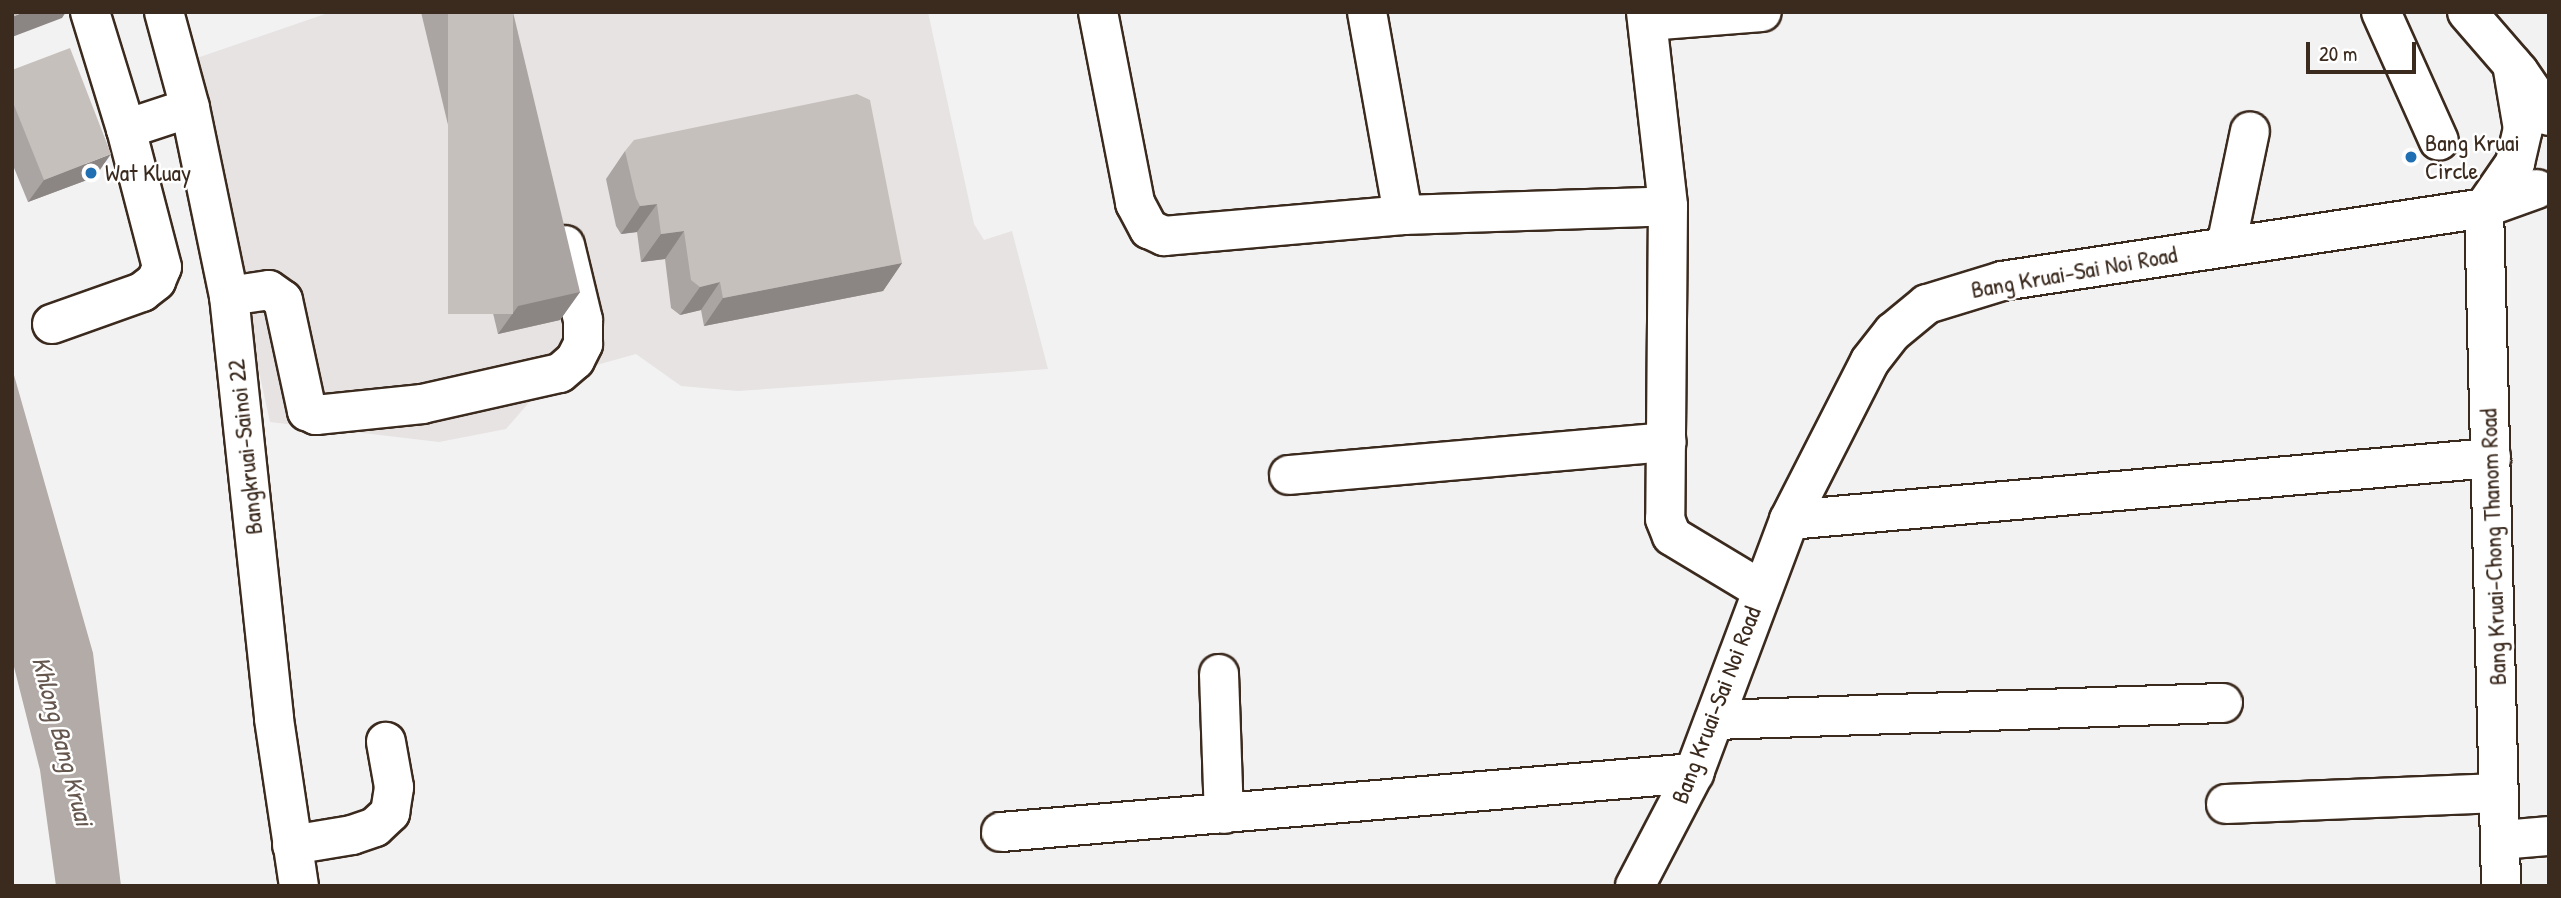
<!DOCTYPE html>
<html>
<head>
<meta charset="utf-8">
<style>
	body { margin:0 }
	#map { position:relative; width:2561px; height:898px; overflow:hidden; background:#f3f2f2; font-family:"Patrick Hand",sans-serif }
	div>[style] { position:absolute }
	.built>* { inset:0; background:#e6e3e2 }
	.water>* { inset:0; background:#b2aba7 }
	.roads { filter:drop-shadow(2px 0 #3b2a1e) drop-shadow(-2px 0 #3b2a1e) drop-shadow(0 2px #3b2a1e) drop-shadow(0 -2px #3b2a1e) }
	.minor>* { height:38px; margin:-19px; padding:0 19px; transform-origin:19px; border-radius:19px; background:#fff }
	.major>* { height:38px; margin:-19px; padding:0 19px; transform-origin:19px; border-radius:19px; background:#fff }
	.wall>* { inset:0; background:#aaa5a3 }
	.shaded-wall>* { inset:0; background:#8b8684 }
	.building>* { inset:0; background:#c6c0bd; transform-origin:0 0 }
	.dots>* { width:19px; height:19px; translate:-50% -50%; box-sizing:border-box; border:4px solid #fff; border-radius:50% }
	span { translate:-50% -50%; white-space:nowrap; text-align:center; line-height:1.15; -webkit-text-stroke:5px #fff; paint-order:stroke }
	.poi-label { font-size:24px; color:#3b2a1e }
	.left { translate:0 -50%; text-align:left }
	.street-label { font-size:24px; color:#3b2a1e }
	.water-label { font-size:26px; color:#65574e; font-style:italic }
	.frame { position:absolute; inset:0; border:14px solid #3b2a1e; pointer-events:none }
	.scale { position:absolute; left:2306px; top:42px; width:110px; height:32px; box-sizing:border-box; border:4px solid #3b2a1e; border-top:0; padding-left:9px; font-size:21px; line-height:24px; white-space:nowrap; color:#3b2a1e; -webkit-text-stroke:5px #fff; paint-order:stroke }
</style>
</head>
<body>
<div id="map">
	<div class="built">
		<i style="clip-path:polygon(331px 12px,928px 12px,974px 224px,984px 240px,1012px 231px,1048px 369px,738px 391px,681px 386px,636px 354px,550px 378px,506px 429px,439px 442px,270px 422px,191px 60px)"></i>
	</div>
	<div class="water">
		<i style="clip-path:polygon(12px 368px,93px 653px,121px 886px,56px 886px,40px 770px,12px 659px)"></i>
	</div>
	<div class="roads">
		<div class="minor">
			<i style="left:90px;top:12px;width:122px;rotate:72.9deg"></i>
			<i style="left:164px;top:12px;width:99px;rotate:74.8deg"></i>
			<i style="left:190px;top:108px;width:192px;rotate:78.3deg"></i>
			<i style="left:229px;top:296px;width:425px;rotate:83.9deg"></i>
			<i style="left:274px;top:719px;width:169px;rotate:81.5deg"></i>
			<i style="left:1098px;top:12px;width:195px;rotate:79deg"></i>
			<i style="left:1135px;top:203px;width:30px;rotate:62deg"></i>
			<i style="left:1149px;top:229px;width:17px;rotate:25deg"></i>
			<i style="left:1164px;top:236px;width:240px;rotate:-5deg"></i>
			<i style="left:1403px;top:215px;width:265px;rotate:-1.9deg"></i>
			<i style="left:1367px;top:12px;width:206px;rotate:79.9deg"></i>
			<i style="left:1646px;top:12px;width:195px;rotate:83.5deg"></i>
			<i style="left:1668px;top:206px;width:313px;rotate:90.5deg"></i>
			<i style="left:1665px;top:519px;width:18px;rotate:68deg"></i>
			<i style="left:1672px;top:536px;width:103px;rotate:31.1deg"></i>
			<i style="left:2381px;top:12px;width:141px;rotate:65.8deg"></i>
			<i style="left:1648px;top:21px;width:114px;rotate:-4.5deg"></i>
			<i style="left:2484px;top:208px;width:678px;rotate:88.56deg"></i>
			<i style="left:2226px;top:246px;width:117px;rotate:-78.2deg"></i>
			<i style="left:229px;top:296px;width:40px;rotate:-8.5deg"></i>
			<i style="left:269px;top:290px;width:17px;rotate:36deg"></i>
			<i style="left:283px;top:300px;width:114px;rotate:77.8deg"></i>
			<i style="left:307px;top:411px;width:10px;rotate:24deg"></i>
			<i style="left:316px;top:415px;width:107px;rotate:-5.9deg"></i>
			<i style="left:422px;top:404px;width:141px;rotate:-12.7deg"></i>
			<i style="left:560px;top:373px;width:20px;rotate:-41deg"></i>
			<i style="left:575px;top:360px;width:18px;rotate:-63deg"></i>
			<i style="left:583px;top:344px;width:24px;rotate:-90deg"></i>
			<i style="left:583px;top:320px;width:77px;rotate:-103.5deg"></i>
			<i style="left:52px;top:324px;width:96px;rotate:-19.6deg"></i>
			<i style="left:142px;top:292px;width:18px;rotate:-38deg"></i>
			<i style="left:156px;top:281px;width:15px;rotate:-67deg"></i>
			<i style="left:162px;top:267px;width:143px;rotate:-104.6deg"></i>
			<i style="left:126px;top:129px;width:67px;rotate:-18.2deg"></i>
			<i style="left:1289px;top:475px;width:379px;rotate:-5deg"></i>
			<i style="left:1789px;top:520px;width:705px;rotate:-5.05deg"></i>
			<i style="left:1219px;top:674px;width:140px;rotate:88deg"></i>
			<i style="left:1715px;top:720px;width:508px;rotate:-1.92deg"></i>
			<i style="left:2226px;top:804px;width:273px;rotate:-2.3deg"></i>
			<i style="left:1001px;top:832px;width:696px;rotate:-4.87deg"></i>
			<i style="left:2501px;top:840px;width:48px;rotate:-4.8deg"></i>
			<i style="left:292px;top:845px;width:61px;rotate:-9.5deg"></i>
			<i style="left:352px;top:835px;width:24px;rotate:-19deg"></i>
			<i style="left:375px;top:827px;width:21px;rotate:-43deg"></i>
			<i style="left:390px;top:813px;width:26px;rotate:-81deg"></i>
			<i style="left:394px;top:787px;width:46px;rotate:-100.1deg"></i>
		</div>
		<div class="major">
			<i style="left:2467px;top:12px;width:79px;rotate:49.1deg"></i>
			<i style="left:2519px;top:72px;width:53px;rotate:55.7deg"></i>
			<i style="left:2484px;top:208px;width:55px;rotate:-55.4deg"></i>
			<i style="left:2515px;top:163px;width:35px;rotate:-77deg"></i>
			<i style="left:2523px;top:129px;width:66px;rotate:-99.6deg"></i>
			<i style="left:1635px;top:886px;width:127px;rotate:-62.4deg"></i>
			<i style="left:1694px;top:773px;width:270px;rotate:-69.4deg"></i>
			<i style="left:1789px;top:520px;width:178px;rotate:-63deg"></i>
			<i style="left:1870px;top:361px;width:37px;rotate:-52deg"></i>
			<i style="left:1893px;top:332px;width:44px;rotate:-39.5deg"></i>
			<i style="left:1927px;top:304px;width:78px;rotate:-17deg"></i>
			<i style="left:2002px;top:281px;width:487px;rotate:-8.6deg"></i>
			<i style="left:2484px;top:208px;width:56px;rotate:-19.7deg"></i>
		</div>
	</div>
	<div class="wall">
		<i style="clip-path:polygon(421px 12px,513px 12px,580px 292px,560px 320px,498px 334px)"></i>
		<i style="clip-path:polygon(12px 70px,95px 177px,28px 202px,12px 163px)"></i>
		<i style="clip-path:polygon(625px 151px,902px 263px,883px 291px,704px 326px,701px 310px,680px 315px,671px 308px,665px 259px,641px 262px,637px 232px,621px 234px,616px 226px,606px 179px)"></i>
	</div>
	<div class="shaded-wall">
		<i style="clip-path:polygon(24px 12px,66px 12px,62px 18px,12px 37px,12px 17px)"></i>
		<i style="clip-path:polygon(111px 154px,95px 177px,28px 202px,44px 180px)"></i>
		<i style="clip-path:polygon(657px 204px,637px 232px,621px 234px,640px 206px)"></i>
		<i style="clip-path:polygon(684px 231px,665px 259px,641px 262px,661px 234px)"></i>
		<i style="clip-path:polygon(902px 263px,883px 291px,704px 326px,723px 298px)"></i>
		<i style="clip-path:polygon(720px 282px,701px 310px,680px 315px,700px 287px)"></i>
		<i style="clip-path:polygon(580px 292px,560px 320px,498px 334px,518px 306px)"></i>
	</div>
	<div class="building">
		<i style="clip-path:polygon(12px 12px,24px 12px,12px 17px)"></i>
		<i style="left:448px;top:12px;width:65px;height:302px"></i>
		<i style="clip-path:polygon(70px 48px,111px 154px,44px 180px,12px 100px,12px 70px)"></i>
		<i style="clip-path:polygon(857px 94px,870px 100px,902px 263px,723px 298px,720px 282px,700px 287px,691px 280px,684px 231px,661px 234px,657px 204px,640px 206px,636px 198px,625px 151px,634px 140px)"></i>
	</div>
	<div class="dots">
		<i style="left:2411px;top:157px;background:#1f6fb2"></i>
		<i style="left:91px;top:173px;background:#1f6fb2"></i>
	</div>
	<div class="poi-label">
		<span class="left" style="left:2425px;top:157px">Bang Kruai<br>Circle</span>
		<span class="left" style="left:105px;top:173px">Wat Kluay</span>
	</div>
	<div class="street-label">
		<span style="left:2074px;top:272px;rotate:-10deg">Bang Kruai-Sai Noi Road</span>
		<span style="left:245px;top:447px;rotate:-96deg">Bangkruai-Sainoi 22</span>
		<span style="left:2493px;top:547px;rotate:-92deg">Bang Kruai-Chong Thanom Road</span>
		<span style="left:1716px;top:705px;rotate:-69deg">Bang Kruai-Sai Noi Road</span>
	</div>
	<div class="water-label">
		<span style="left:63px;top:741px;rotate:75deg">Khlong Bang Kruai</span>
	</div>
	<div class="frame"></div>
	<div class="scale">20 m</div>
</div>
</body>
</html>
